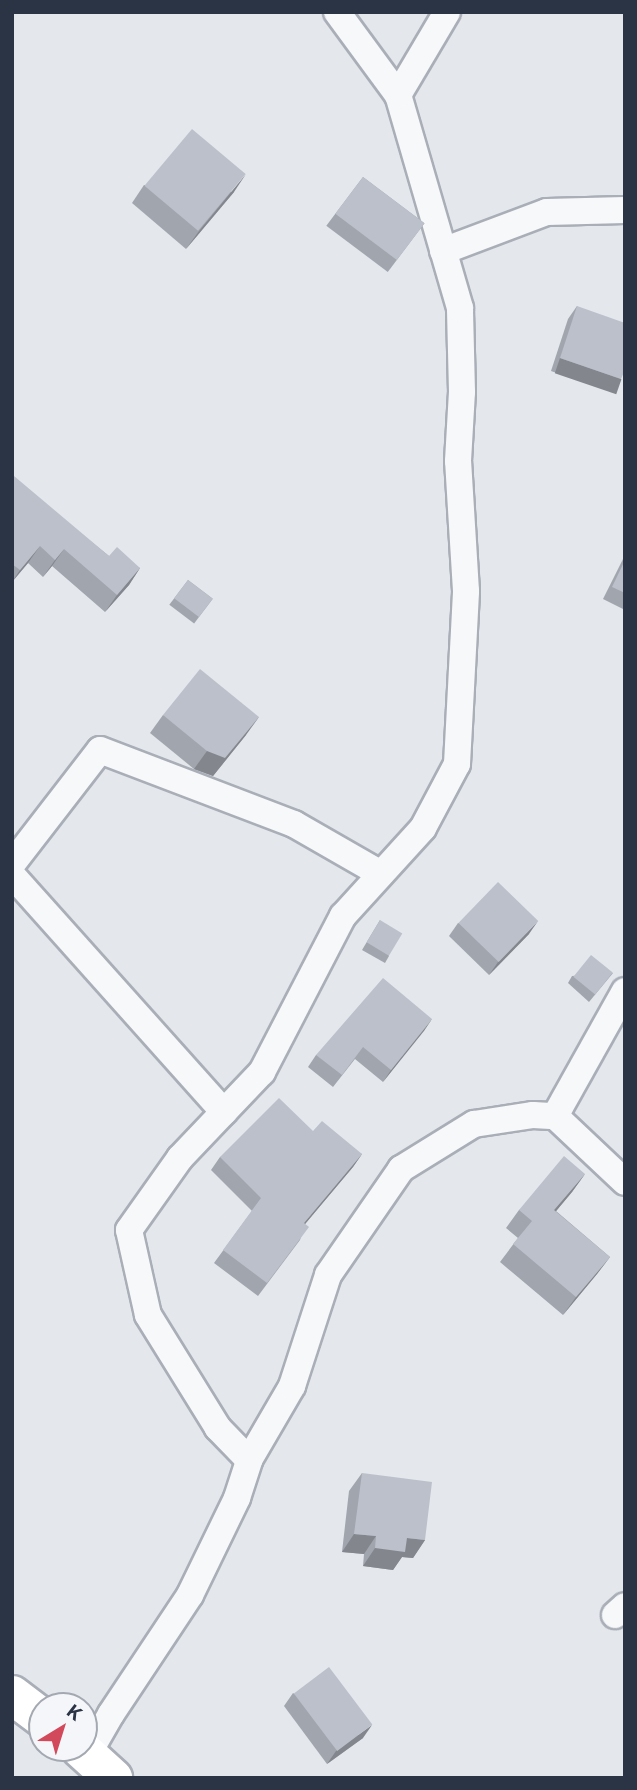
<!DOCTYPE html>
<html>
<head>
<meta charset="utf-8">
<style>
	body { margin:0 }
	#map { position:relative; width:637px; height:1790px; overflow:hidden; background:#e4e7ec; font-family:"IBM Plex Sans",sans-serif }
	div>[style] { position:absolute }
	.roads { filter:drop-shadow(2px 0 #a9aeb7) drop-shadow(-2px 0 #a9aeb7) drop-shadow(0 2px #a9aeb7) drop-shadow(0 -2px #a9aeb7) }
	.street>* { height:26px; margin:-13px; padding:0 13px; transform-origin:13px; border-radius:13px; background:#f7f8fa }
	.secondary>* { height:38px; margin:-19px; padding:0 19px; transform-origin:19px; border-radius:19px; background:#fff }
	.wall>* { inset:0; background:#a1a5ae; transform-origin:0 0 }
	.shaded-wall>* { inset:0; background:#83868d; transform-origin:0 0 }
	.building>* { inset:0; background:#bbc0ca; transform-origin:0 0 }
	span { translate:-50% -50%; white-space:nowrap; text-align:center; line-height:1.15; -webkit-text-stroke:7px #f4f6f9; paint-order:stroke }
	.frame { position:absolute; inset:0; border:14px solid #2b3445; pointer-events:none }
	.north { position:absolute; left:28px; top:1692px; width:70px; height:70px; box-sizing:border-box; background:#f4f6f9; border:2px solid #a4a8b1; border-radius:50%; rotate:38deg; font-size:19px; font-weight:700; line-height:28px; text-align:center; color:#2b3445 }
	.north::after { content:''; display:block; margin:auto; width:24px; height:32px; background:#d1495b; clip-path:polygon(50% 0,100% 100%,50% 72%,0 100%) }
</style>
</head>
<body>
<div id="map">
	<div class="roads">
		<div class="street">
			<i style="left:398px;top:95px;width:96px;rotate:-59.4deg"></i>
			<i style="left:443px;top:251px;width:111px;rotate:-20.6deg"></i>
			<i style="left:547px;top:212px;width:78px;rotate:-1.5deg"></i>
			<i style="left:12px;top:864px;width:144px;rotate:-52.3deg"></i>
			<i style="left:100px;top:750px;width:208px;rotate:20.9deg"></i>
			<i style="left:294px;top:824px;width:100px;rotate:29.9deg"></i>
			<i style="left:12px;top:875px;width:318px;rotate:48.2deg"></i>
			<i style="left:555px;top:1116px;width:143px;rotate:-60.8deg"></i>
			<i style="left:249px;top:1460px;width:45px;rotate:-134.1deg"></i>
			<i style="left:218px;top:1428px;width:133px;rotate:-121.8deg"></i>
			<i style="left:148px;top:1315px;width:87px;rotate:-102.6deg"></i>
			<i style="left:129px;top:1230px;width:88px;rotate:-54.7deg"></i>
			<i style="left:180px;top:1158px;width:119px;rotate:-46.4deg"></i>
			<i style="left:262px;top:1072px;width:176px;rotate:-62.6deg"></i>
			<i style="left:343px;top:916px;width:119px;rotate:-47.7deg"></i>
			<i style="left:423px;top:828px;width:72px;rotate:-62deg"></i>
			<i style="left:457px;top:764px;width:173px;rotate:-87deg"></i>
			<i style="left:466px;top:591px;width:130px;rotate:-93.5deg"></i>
			<i style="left:458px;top:461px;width:69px;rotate:-86.7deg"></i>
			<i style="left:462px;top:392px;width:84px;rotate:-91.4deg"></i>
			<i style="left:460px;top:308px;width:222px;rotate:-106.2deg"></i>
			<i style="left:398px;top:95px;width:103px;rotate:-126.3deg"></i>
			<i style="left:615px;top:1615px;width:13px;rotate:-42deg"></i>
			<i style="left:88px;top:1754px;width:46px;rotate:-60.1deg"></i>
			<i style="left:111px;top:1714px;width:143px;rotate:-56.4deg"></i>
			<i style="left:190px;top:1595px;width:108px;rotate:-64.1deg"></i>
			<i style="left:237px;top:1498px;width:40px;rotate:-72deg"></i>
			<i style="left:249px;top:1460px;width:86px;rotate:-59.8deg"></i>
			<i style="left:292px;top:1386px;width:117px;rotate:-72deg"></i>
			<i style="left:328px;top:1275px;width:129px;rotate:-55.4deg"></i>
			<i style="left:401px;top:1169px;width:86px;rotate:-31.7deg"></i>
			<i style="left:474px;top:1124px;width:60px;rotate:-8.7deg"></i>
			<i style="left:533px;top:1115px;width:22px;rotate:3deg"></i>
			<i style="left:555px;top:1116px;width:96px;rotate:43.3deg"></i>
		</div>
		<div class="secondary">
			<i style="left:12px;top:1695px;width:38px;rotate:37deg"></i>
			<i style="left:80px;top:1748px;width:45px;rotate:42.3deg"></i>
		</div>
	</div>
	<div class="wall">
		<i style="left:363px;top:177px;width:77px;height:61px;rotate:37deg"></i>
		<i style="clip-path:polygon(144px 185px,234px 192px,186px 249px,132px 203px)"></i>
		<i style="clip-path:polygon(577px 306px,621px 379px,612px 392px,551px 371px,568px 319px)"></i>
		<i style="clip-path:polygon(12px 478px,109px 556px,140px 568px,129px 585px,105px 612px,52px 566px,43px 577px,28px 563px,12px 582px)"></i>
		<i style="clip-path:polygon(625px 555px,625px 610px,603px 599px)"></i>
		<i style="left:188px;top:580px;width:31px;height:31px;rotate:37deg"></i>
		<i style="clip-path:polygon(163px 715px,246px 735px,213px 776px,194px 769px,150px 733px)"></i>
		<i style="clip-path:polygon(380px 920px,389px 956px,385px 963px,362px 950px)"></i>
		<i style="clip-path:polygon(458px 923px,529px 934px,489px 975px,449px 936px)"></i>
		<i style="clip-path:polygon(613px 973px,589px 1002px,568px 983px,572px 976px)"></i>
		<i style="clip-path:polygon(432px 1019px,383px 1082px,355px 1059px,333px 1087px,308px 1067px,316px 1055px)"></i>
		<i style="clip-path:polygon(313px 1131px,362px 1154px,353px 1167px,305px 1224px,300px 1240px,258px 1296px,214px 1263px,252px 1211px,211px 1170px,220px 1157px)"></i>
		<i style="clip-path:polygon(585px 1174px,572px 1192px,556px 1211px,610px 1257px,597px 1274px,563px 1315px,500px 1262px,518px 1238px,506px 1228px,519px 1210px)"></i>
		<i style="clip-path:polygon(362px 1473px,425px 1540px,413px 1558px,402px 1557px,393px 1570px,363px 1566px,364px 1554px,342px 1552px,349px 1491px)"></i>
		<i style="clip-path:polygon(293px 1693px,363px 1738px,327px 1764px,284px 1706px)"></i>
	</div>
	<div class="shaded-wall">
		<i style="clip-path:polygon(246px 174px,234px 192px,186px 249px,199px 231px)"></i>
		<i style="left:560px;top:358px;width:65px;height:16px;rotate:19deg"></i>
		<i style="clip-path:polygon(40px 546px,28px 563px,12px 582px,20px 570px)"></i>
		<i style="clip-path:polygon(64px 549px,52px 566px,43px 577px,55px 560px)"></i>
		<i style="clip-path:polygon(140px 568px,129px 585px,105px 612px,117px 595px)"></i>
		<i style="clip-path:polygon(259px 717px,246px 735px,213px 776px,194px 769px,207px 751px)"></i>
		<i style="clip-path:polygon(538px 921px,529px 934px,489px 975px,498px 962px)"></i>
		<i style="clip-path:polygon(432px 1019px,424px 1031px,383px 1082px,391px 1070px)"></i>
		<i style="clip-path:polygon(362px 1154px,353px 1167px,295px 1236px,304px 1223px)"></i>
		<i style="clip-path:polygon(585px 1174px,572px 1192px,542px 1228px,554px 1210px)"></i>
		<i style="clip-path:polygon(610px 1257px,597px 1274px,563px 1315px,576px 1297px)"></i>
		<i style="clip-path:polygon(354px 1534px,376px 1536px,364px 1554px,342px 1552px)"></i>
		<i style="clip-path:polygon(407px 1538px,425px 1540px,413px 1558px,402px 1557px,393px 1570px,363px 1566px,375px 1548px)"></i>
		<i style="clip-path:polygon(372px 1725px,363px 1738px,327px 1764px,336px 1751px)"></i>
	</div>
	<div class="building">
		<i style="left:192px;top:129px;width:70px;height:74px;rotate:40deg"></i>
		<i style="left:363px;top:177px;width:77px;height:46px;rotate:37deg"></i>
		<i style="clip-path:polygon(577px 306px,625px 323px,625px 370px,621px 379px,560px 358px)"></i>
		<i style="clip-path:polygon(14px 476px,109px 556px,117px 547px,140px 568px,117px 595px,64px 549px,55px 560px,40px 546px,20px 570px,12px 564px,12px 478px)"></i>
		<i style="clip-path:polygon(625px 560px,625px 593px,612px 587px)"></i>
		<i style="left:188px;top:580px;width:31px;height:23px;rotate:37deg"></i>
		<i style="clip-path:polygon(200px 669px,259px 717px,225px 758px,207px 751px,163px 715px)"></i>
		<i style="left:498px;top:882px;width:56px;height:57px;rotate:44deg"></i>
		<i style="left:380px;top:920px;width:26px;height:26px;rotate:31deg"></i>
		<i style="left:591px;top:955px;width:28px;height:28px;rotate:39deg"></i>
		<i style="clip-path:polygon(383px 978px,432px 1019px,391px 1070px,363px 1047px,342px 1075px,316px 1055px)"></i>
		<i style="clip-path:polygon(279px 1098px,313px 1131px,322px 1121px,362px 1154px,304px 1223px,309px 1227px,267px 1283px,223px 1250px,261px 1198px,220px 1157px)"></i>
		<i style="clip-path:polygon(564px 1156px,585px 1174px,554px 1210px,610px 1257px,576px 1297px,513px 1244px,532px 1221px,519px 1210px)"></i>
		<i style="clip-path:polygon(362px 1473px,432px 1482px,425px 1540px,407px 1538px,405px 1552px,375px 1548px,376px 1536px,354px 1534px)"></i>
		<i style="left:329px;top:1667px;width:72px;height:44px;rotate:53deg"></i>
	</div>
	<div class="frame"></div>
	<div class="north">K</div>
</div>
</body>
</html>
